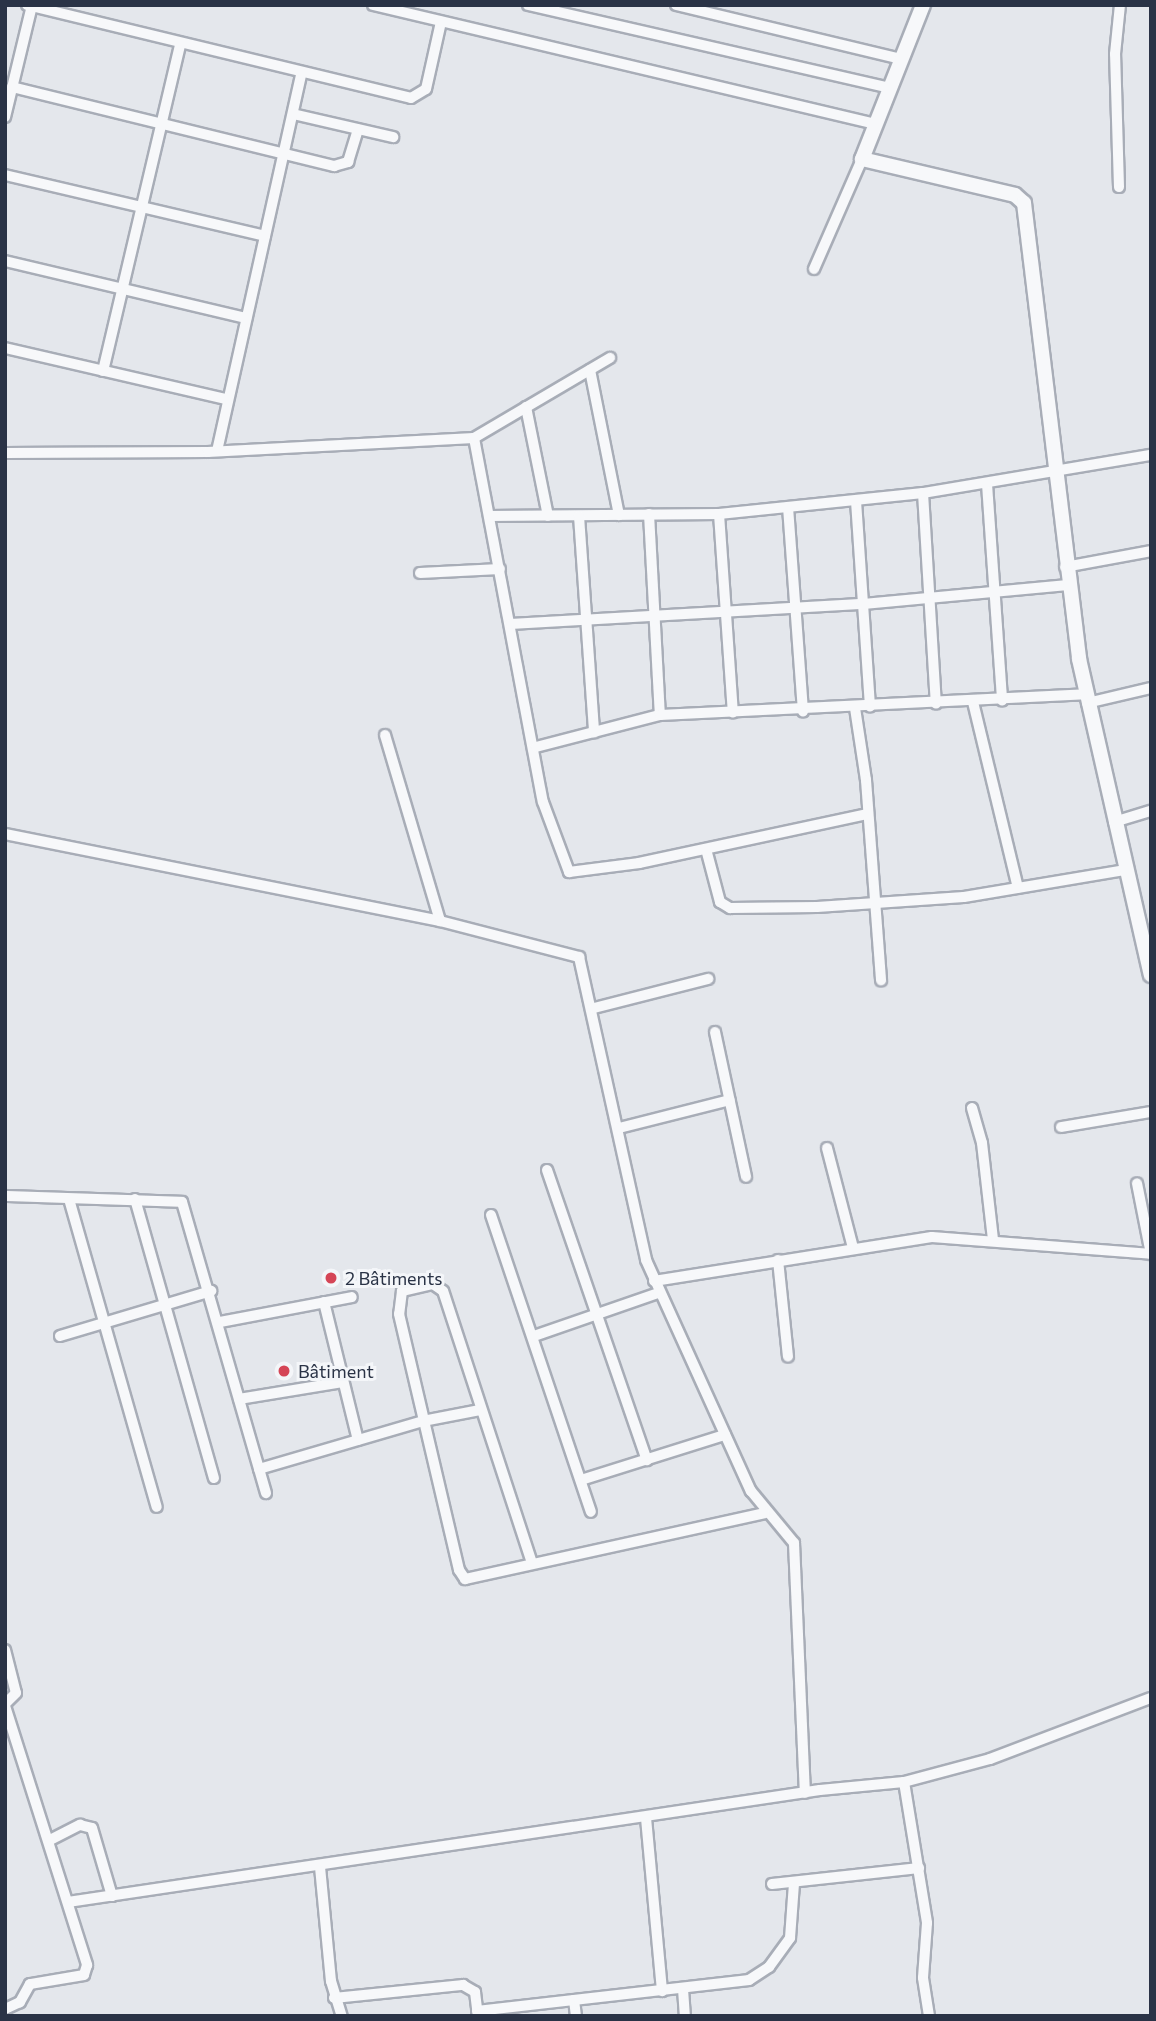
<!DOCTYPE html>
<html>
<head>
<meta charset="utf-8">
<style>
	body { margin:0 }
	#map { position:relative; width:1156px; height:2021px; overflow:hidden; background:#e4e7ec; font-family:Commissioner,sans-serif }
	div>[style] { position:absolute }
	.roads { filter:drop-shadow(2px 0 #a8adb7) drop-shadow(-2px 0 #a8adb7) drop-shadow(0 2px #a8adb7) drop-shadow(0 -2px #a8adb7) }
	.minor>* { height:10px; margin:-5px; padding:0 5px; transform-origin:5px; border-radius:5px; background:#f7f8fa }
	.tertiary>* { height:14px; margin:-7px; padding:0 7px; transform-origin:7px; border-radius:7px; background:#f7f8fa }
	.dots>* { width:19px; height:19px; translate:-50% -50%; box-sizing:border-box; border:4px solid #f4f6f9; border-radius:50% }
	span { translate:-50% -50%; white-space:nowrap; text-align:center; line-height:1.15; -webkit-text-stroke:6px #f4f6f9; paint-order:stroke }
	.poi-label { font-size:18px; color:#2a3346 }
	.left { translate:0 -50%; text-align:left }
	.frame { position:absolute; inset:0; border:7px solid #2a3346; pointer-events:none }
</style>
</head>
<body>
<div id="map">
	<div class="roads">
		<div class="minor">
			<i style="left:27px;top:5px;width:395px;rotate:13.6deg"></i>
			<i style="left:411px;top:98px;width:17px;rotate:-31deg"></i>
			<i style="left:426px;top:89px;width:69px;rotate:-77.4deg"></i>
			<i style="left:373px;top:5px;width:517px;rotate:13.31deg"></i>
			<i style="left:528px;top:5px;width:371px;rotate:12.9deg"></i>
			<i style="left:676px;top:5px;width:231px;rotate:13.5deg"></i>
			<i style="left:12px;top:87px;width:332px;rotate:13.8deg"></i>
			<i style="left:334px;top:166px;width:15px;rotate:-16deg"></i>
			<i style="left:348px;top:162px;width:34px;rotate:-73deg"></i>
			<i style="left:293px;top:114px;width:103px;rotate:13deg"></i>
			<i style="left:5px;top:117px;width:115px;rotate:-76.4deg"></i>
			<i style="left:5px;top:175px;width:267px;rotate:13.2deg"></i>
			<i style="left:1119px;top:187px;width:133px;rotate:-91.7deg"></i>
			<i style="left:1115px;top:54px;width:49px;rotate:-84.2deg"></i>
			<i style="left:5px;top:261px;width:248px;rotate:13.3deg"></i>
			<i style="left:814px;top:269px;width:120px;rotate:-66.4deg"></i>
			<i style="left:5px;top:348px;width:227px;rotate:13deg"></i>
			<i style="left:590px;top:370px;width:148px;rotate:78.7deg"></i>
			<i style="left:103px;top:371px;width:336px;rotate:-76.7deg"></i>
			<i style="left:526px;top:407px;width:111px;rotate:78.6deg"></i>
			<i style="left:474px;top:438px;width:370px;rotate:79.3deg"></i>
			<i style="left:543px;top:802px;width:75px;rotate:69.6deg"></i>
			<i style="left:569px;top:872px;width:71px;rotate:-7.3deg"></i>
			<i style="left:639px;top:863px;width:234px;rotate:-12.1deg"></i>
			<i style="left:217px;top:451px;width:388px;rotate:-77.4deg"></i>
			<i style="left:5px;top:453px;width:203px;rotate:-0.3deg"></i>
			<i style="left:208px;top:452px;width:266px;rotate:-3deg"></i>
			<i style="left:474px;top:438px;width:158px;rotate:-30.5deg"></i>
			<i style="left:987px;top:484px;width:217px;rotate:86deg"></i>
			<i style="left:923px;top:493px;width:211px;rotate:86.5deg"></i>
			<i style="left:856px;top:501px;width:206px;rotate:86.1deg"></i>
			<i style="left:788px;top:507px;width:205px;rotate:85.8deg"></i>
			<i style="left:649px;top:514px;width:201px;rotate:86.9deg"></i>
			<i style="left:719px;top:514px;width:199px;rotate:86deg"></i>
			<i style="left:489px;top:516px;width:230px;rotate:-0.5deg"></i>
			<i style="left:719px;top:514px;width:205px;rotate:-5.9deg"></i>
			<i style="left:923px;top:493px;width:231px;rotate:-9.5deg"></i>
			<i style="left:579px;top:516px;width:217px;rotate:86deg"></i>
			<i style="left:1065px;top:567px;width:87px;rotate:-10.5deg"></i>
			<i style="left:420px;top:573px;width:80px;rotate:-2.9deg"></i>
			<i style="left:511px;top:624px;width:353px;rotate:-3.3deg"></i>
			<i style="left:863px;top:604px;width:206px;rotate:-5.3deg"></i>
			<i style="left:973px;top:702px;width:191px;rotate:76.4deg"></i>
			<i style="left:1087px;top:703px;width:66px;rotate:-13.2deg"></i>
			<i style="left:855px;top:708px;width:73px;rotate:81.3deg"></i>
			<i style="left:866px;top:780px;width:201px;rotate:85.7deg"></i>
			<i style="left:385px;top:735px;width:194px;rotate:73.5deg"></i>
			<i style="left:536px;top:747px;width:128px;rotate:-14.5deg"></i>
			<i style="left:660px;top:715px;width:426px;rotate:-2.8deg"></i>
			<i style="left:1114px;top:822px;width:39px;rotate:-17deg"></i>
			<i style="left:5px;top:834px;width:444px;rotate:11.3deg"></i>
			<i style="left:440px;top:921px;width:144px;rotate:14.5deg"></i>
			<i style="left:579px;top:957px;width:310px;rotate:77.5deg"></i>
			<i style="left:646px;top:1260px;width:254px;rotate:65.6deg"></i>
			<i style="left:751px;top:1491px;width:67px;rotate:50.4deg"></i>
			<i style="left:794px;top:1543px;width:250px;rotate:87.5deg"></i>
			<i style="left:706px;top:849px;width:55px;rotate:75.2deg"></i>
			<i style="left:720px;top:902px;width:12px;rotate:31deg"></i>
			<i style="left:730px;top:908px;width:87px;rotate:-0.7deg"></i>
			<i style="left:817px;top:907px;width:147px;rotate:-3.9deg"></i>
			<i style="left:964px;top:897px;width:164px;rotate:-9.5deg"></i>
			<i style="left:594px;top:1008px;width:118px;rotate:-14.3deg"></i>
			<i style="left:715px;top:1032px;width:148px;rotate:77.9deg"></i>
			<i style="left:972px;top:1108px;width:36px;rotate:74deg"></i>
			<i style="left:982px;top:1143px;width:98px;rotate:83.5deg"></i>
			<i style="left:1061px;top:1127px;width:91px;rotate:-9.5deg"></i>
			<i style="left:619px;top:1128px;width:114px;rotate:-14.2deg"></i>
			<i style="left:827px;top:1148px;width:103px;rotate:75.4deg"></i>
			<i style="left:547px;top:1170px;width:307px;rotate:71deg"></i>
			<i style="left:5px;top:1196px;width:177px;rotate:1.9deg"></i>
			<i style="left:182px;top:1202px;width:303px;rotate:73.9deg"></i>
			<i style="left:69px;top:1199px;width:320px;rotate:74.1deg"></i>
			<i style="left:135px;top:1199px;width:290px;rotate:74.2deg"></i>
			<i style="left:491px;top:1215px;width:313px;rotate:71.4deg"></i>
			<i style="left:778px;top:1260px;width:97px;rotate:84.1deg"></i>
			<i style="left:654px;top:1281px;width:281px;rotate:-9deg"></i>
			<i style="left:932px;top:1237px;width:220px;rotate:4.4deg"></i>
			<i style="left:1151px;top:1254px;width:72px;rotate:-101.2deg"></i>
			<i style="left:324px;top:1302px;width:142px;rotate:76.2deg"></i>
			<i style="left:220px;top:1322px;width:134px;rotate:-10.7deg"></i>
			<i style="left:60px;top:1336px;width:158px;rotate:-16.6deg"></i>
			<i style="left:534px;top:1336px;width:131px;rotate:-19.1deg"></i>
			<i style="left:239px;top:1399px;width:105px;rotate:-9.3deg"></i>
			<i style="left:259px;top:1469px;width:171px;rotate:-16.3deg"></i>
			<i style="left:423px;top:1421px;width:58px;rotate:-10.9deg"></i>
			<i style="left:581px;top:1480px;width:151px;rotate:-17.4deg"></i>
			<i style="left:532px;top:1563px;width:286px;rotate:-108.1deg"></i>
			<i style="left:443px;top:1291px;width:12px;rotate:-145deg"></i>
			<i style="left:433px;top:1284px;width:32px;rotate:167deg"></i>
			<i style="left:402px;top:1291px;width:23px;rotate:97deg"></i>
			<i style="left:399px;top:1314px;width:263px;rotate:76.8deg"></i>
			<i style="left:459px;top:1570px;width:11px;rotate:56deg"></i>
			<i style="left:465px;top:1579px;width:307px;rotate:-12.4deg"></i>
			<i style="left:5px;top:1650px;width:44px;rotate:75.7deg"></i>
			<i style="left:16px;top:1693px;width:16px;rotate:135deg"></i>
			<i style="left:5px;top:1706px;width:272px;rotate:72.4deg"></i>
			<i style="left:87px;top:1965px;width:10px;rotate:107deg"></i>
			<i style="left:84px;top:1975px;width:55px;rotate:170.5deg"></i>
			<i style="left:30px;top:1984px;width:21px;rotate:119deg"></i>
			<i style="left:20px;top:2002px;width:17px;rotate:155deg"></i>
			<i style="left:904px;top:1782px;width:143px;rotate:80.7deg"></i>
			<i style="left:927px;top:1923px;width:55px;rotate:94.2deg"></i>
			<i style="left:923px;top:1978px;width:38px;rotate:81deg"></i>
			<i style="left:646px;top:1818px;width:174px;rotate:84.7deg"></i>
			<i style="left:50px;top:1840px;width:34px;rotate:-27deg"></i>
			<i style="left:80px;top:1825px;width:12px;rotate:14deg"></i>
			<i style="left:92px;top:1828px;width:71px;rotate:73.6deg"></i>
			<i style="left:320px;top:1867px;width:115px;rotate:84.5deg"></i>
			<i style="left:331px;top:1981px;width:37px;rotate:73deg"></i>
			<i style="left:772px;top:1884px;width:148px;rotate:-6.2deg"></i>
			<i style="left:68px;top:1902px;width:760px;rotate:-8.47deg"></i>
			<i style="left:820px;top:1790px;width:84px;rotate:-5.4deg"></i>
			<i style="left:904px;top:1782px;width:89px;rotate:-15deg"></i>
			<i style="left:990px;top:1759px;width:172px;rotate:-20.8deg"></i>
			<i style="left:683px;top:1989px;width:27px;rotate:86deg"></i>
			<i style="left:334px;top:1998px;width:130px;rotate:-5.8deg"></i>
			<i style="left:463px;top:1985px;width:14px;rotate:30deg"></i>
			<i style="left:475px;top:1992px;width:24px;rotate:83deg"></i>
			<i style="left:574px;top:2000px;width:16px;rotate:83deg"></i>
			<i style="left:477px;top:2011px;width:274px;rotate:-6.5deg"></i>
			<i style="left:749px;top:1980px;width:24px;rotate:-33deg"></i>
			<i style="left:769px;top:1967px;width:36px;rotate:-54deg"></i>
			<i style="left:790px;top:1938px;width:55px;rotate:-85.8deg"></i>
		</div>
		<div class="tertiary">
			<i style="left:923px;top:5px;width:166px;rotate:111.6deg"></i>
			<i style="left:862px;top:159px;width:157px;rotate:13.2deg"></i>
			<i style="left:1015px;top:195px;width:12px;rotate:42deg"></i>
			<i style="left:1024px;top:203px;width:459px;rotate:83.1deg"></i>
			<i style="left:1079px;top:659px;width:324px;rotate:77.2deg"></i>
		</div>
	</div>
	<div class="dots">
		<i style="left:331px;top:1278px;background:#d54556"></i>
		<i style="left:284px;top:1371px;background:#d54556"></i>
	</div>
	<div class="poi-label">
		<span class="left" style="left:345px;top:1278px">2 Bâtiments</span>
		<span class="left" style="left:298px;top:1371px">Bâtiment</span>
	</div>
	<div class="frame"></div>
</div>
</body>
</html>
